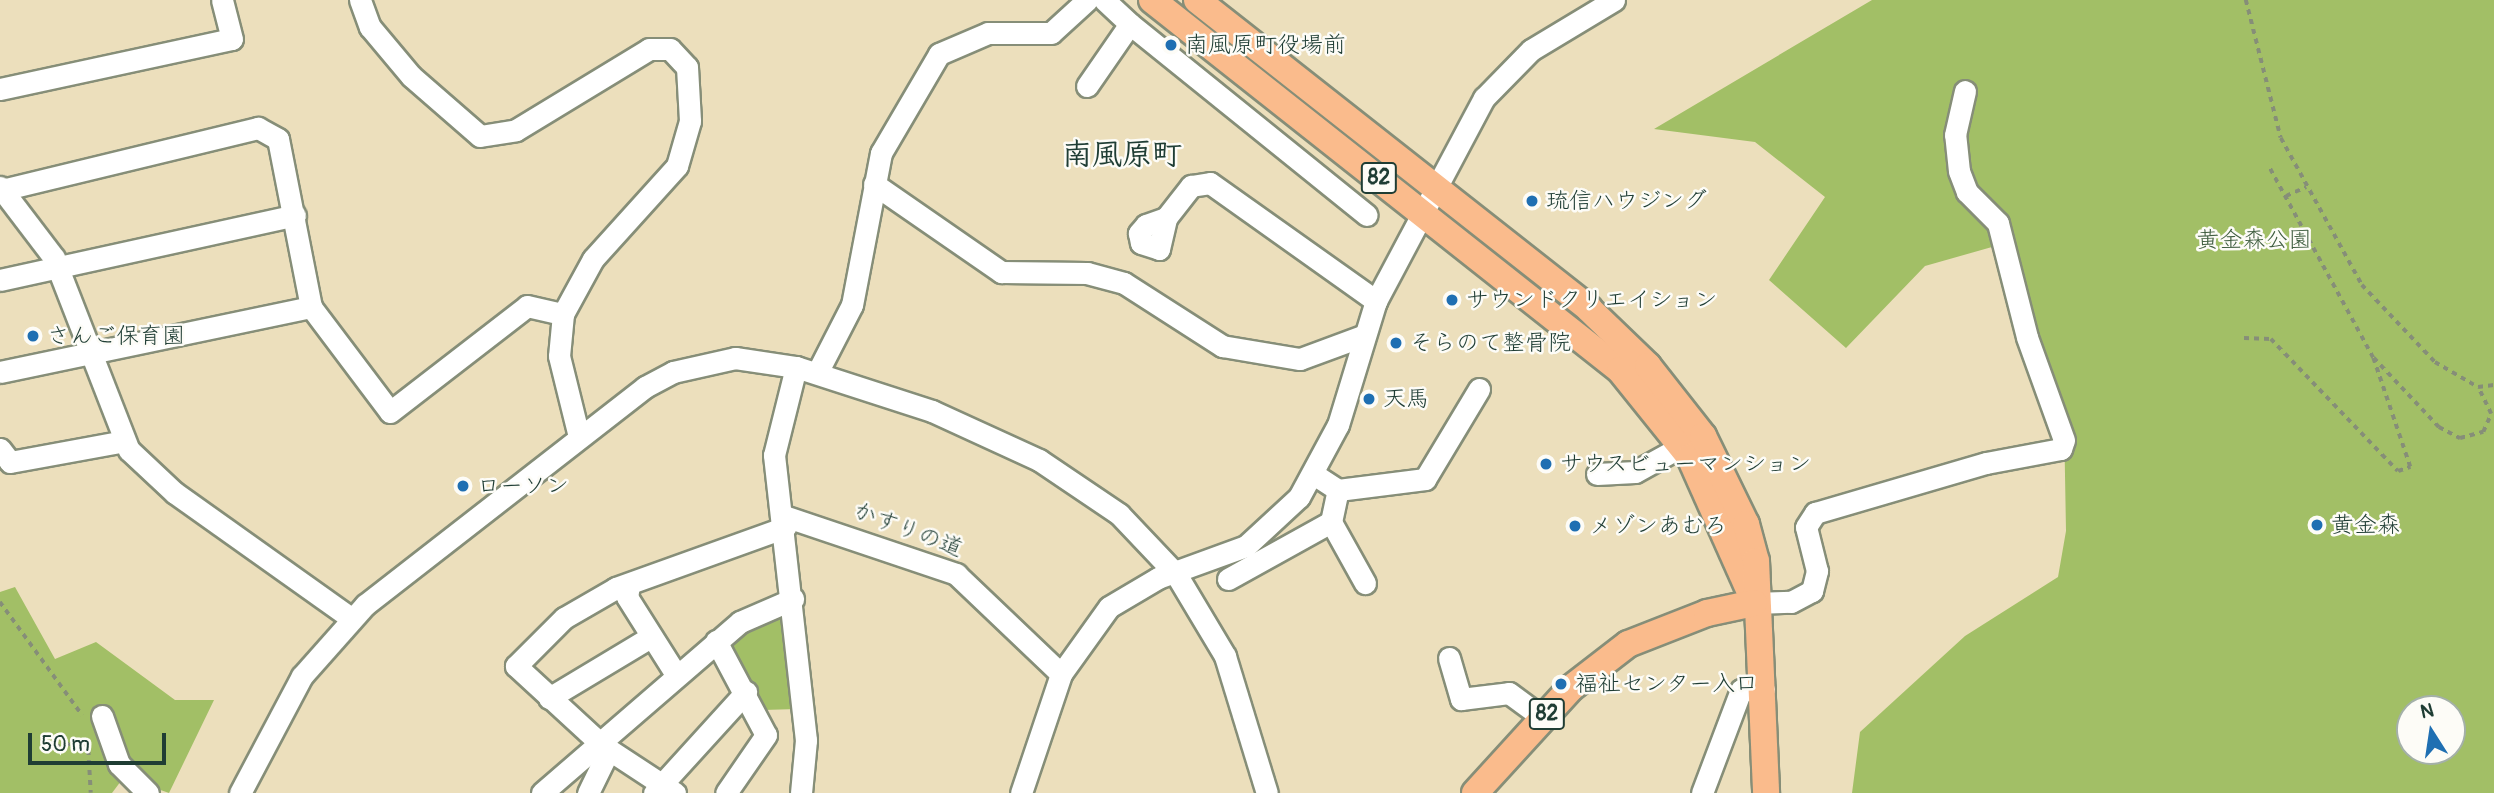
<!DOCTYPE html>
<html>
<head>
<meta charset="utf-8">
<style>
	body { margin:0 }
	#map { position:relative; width:2494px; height:793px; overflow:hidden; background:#ecdfbc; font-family:Pangolin,"Klee One",sans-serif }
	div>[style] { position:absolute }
	.green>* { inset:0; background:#a2bf66 }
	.path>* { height:3.5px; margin-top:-1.75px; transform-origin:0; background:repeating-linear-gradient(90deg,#868e78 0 5px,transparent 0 10px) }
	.roads { filter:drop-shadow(2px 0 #868e78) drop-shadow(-2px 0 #868e78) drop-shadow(0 2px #868e78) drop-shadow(0 -2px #868e78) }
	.minor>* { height:21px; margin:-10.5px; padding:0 10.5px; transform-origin:10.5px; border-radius:10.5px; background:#fff }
	.major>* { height:26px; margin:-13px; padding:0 13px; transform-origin:13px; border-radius:13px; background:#fabb8c }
	.dots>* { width:19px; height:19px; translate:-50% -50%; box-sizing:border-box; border:4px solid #fdfcf7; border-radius:50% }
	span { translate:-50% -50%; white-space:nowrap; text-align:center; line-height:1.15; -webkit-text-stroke:5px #fdfcf7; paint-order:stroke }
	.shield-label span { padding:2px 5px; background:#fdfcf7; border:2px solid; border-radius:5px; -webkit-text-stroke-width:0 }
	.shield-label { font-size:21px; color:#1f3d34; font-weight:700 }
	.poi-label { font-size:23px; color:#1f3d34 }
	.left { translate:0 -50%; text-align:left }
	.park-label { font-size:23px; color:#405e40 }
	.street-label { font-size:23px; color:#1f3d34 }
	.district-label { font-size:30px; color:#1f3d34; font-weight:700 }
	.north { position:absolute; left:2396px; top:695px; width:70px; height:70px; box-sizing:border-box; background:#fdfcf7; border:2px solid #a4b0a9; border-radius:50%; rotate:348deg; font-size:19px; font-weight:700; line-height:28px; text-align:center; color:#1f3d34 }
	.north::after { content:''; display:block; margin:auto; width:24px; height:32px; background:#1f6fb2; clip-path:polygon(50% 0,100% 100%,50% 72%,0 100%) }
	.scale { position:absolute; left:28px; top:733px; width:138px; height:32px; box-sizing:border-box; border:4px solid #1f3d34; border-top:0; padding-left:9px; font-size:21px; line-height:24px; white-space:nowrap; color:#1f3d34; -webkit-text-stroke:5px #fdfcf7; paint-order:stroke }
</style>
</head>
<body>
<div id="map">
	<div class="green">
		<i style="clip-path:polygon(evenodd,1872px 0,2494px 0,2494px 793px,1852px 793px,1860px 732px,1965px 636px,2058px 577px,2066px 531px,2064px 419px,1999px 245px,1925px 266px,1846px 348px,1769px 280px,1825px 197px,1755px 142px,1654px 129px,1872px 0,2410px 709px,2452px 709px,2452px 751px,2410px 751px,2410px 709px)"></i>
		<i style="clip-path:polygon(15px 587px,55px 659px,96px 642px,175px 700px,214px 700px,169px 793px,124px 777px,112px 793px,0 793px,0 592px)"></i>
		<i style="clip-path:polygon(778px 614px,785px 617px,797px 709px,763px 710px,729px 648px,733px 634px)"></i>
	</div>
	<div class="path">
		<i style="left:2246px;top:0;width:142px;rotate:75.8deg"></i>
		<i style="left:2281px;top:138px;width:168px;rotate:61.1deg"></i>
		<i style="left:2362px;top:285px;width:106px;rotate:46.5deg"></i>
		<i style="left:2435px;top:362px;width:50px;rotate:30.2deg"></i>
		<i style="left:2478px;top:387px;width:16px;rotate:-7deg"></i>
		<i style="left:2286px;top:196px;width:22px;rotate:-24deg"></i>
		<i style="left:2244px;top:338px;width:27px;rotate:2deg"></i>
		<i style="left:2271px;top:339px;width:183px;rotate:46.1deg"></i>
		<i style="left:2398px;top:471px;width:13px;rotate:-18deg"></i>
		<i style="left:2410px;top:467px;width:115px;rotate:-108.7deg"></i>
		<i style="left:2373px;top:358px;width:217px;rotate:-118.6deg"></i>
		<i style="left:2374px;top:358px;width:95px;rotate:46.7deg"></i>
		<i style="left:2439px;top:427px;width:24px;rotate:28deg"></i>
		<i style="left:2460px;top:438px;width:24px;rotate:-15deg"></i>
		<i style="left:2483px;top:432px;width:20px;rotate:-66deg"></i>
		<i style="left:2491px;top:414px;width:30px;rotate:-116deg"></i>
		<i style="left:0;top:602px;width:140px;rotate:54deg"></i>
		<i style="left:88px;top:740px;width:53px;rotate:86.8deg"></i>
		<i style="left:55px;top:747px;width:34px;rotate:-12deg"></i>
	</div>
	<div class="roads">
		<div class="minor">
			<i style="left:360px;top:0;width:29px;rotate:70deg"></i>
			<i style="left:370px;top:27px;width:64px;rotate:50.1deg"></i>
			<i style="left:411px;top:76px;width:91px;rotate:41deg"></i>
			<i style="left:480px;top:136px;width:36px;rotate:-9deg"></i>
			<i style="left:516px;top:130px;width:156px;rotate:-31.3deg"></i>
			<i style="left:649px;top:49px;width:21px"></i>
			<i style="left:670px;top:49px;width:25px;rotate:47deg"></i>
			<i style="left:687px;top:67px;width:54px;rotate:86.8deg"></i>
			<i style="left:690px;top:121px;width:47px;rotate:106.1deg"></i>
			<i style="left:677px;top:166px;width:125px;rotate:132.1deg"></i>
			<i style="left:593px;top:259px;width:63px;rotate:118.6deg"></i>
			<i style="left:563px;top:314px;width:42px;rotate:95.4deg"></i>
			<i style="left:559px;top:356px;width:83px;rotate:76.1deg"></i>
			<i style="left:1130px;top:24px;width:304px;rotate:38.9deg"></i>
			<i style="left:1087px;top:86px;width:75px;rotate:-55.3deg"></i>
			<i style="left:1130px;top:24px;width:35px;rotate:-137deg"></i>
			<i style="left:0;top:89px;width:237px;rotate:-12.2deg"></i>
			<i style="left:232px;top:39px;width:40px;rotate:-104.4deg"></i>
			<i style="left:874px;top:184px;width:155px;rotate:34.7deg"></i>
			<i style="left:1001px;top:272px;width:86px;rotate:0.7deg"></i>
			<i style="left:1087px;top:273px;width:38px;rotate:15deg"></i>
			<i style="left:1124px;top:283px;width:117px;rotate:32.7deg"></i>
			<i style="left:1222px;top:346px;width:79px;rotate:9.5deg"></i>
			<i style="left:1300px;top:359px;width:69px;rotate:-20.3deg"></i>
			<i style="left:0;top:187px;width:89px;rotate:52.7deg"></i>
			<i style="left:54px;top:258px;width:206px;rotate:68.7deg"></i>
			<i style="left:129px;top:450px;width:63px;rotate:43.1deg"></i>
			<i style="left:175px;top:493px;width:216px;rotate:35.4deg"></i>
			<i style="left:1166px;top:218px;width:21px;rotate:161deg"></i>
			<i style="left:1146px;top:225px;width:11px;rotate:131deg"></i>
			<i style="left:1139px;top:233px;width:10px;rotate:79deg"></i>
			<i style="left:1141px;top:243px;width:19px;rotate:18deg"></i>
			<i style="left:1159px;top:249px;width:32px;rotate:-77deg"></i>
			<i style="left:1166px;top:218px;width:41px;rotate:-52deg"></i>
			<i style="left:1191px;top:186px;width:19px;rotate:-9deg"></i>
			<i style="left:1210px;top:183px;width:204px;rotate:35.4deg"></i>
			<i style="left:0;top:280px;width:302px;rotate:-12.4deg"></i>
			<i style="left:311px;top:307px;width:131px;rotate:53deg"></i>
			<i style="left:390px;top:412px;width:173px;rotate:-37.7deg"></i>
			<i style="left:527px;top:306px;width:37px;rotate:13deg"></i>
			<i style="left:796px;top:367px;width:91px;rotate:104deg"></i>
			<i style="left:774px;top:455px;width:287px;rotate:83.6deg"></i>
			<i style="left:806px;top:740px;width:53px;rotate:95.4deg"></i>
			<i style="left:0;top:372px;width:318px;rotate:-11.8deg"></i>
			<i style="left:311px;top:307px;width:171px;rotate:-101.1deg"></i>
			<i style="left:278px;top:139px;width:23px;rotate:-151deg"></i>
			<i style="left:258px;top:128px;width:263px;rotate:166.4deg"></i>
			<i style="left:817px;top:373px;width:76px;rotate:-62.8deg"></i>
			<i style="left:852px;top:305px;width:155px;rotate:-79.2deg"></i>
			<i style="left:881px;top:153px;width:115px;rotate:-59.6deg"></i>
			<i style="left:939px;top:54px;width:53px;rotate:-23.2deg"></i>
			<i style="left:988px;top:33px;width:63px"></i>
			<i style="left:1051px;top:33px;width:49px;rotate:-42.5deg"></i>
			<i style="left:0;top:449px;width:16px;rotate:52deg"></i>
			<i style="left:10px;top:462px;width:116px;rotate:-10.4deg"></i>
			<i style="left:1597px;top:474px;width:38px;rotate:-3deg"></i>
			<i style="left:1635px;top:472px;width:54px;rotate:-29deg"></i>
			<i style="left:1315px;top:475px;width:27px;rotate:33deg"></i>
			<i style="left:1338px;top:490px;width:88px;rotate:-7.2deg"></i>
			<i style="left:1425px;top:479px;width:105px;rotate:-59deg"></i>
			<i style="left:784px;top:516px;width:182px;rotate:18.6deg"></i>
			<i style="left:956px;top:574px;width:145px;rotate:43.6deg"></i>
			<i style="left:1331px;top:522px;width:70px;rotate:60.9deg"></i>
			<i style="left:1228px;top:579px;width:118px;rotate:-29deg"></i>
			<i style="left:1331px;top:522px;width:33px;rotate:-78deg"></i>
			<i style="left:629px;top:585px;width:12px;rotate:99deg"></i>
			<i style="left:627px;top:597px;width:93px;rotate:57.7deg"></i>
			<i style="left:1754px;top:603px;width:37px;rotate:-2deg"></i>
			<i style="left:1791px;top:602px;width:24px;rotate:-28deg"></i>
			<i style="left:1812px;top:591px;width:21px;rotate:-76deg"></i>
			<i style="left:1817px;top:571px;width:45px;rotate:-104deg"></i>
			<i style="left:1806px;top:527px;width:17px;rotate:-57deg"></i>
			<i style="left:1815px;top:513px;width:178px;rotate:-16.3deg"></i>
			<i style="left:1986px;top:463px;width:76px;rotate:-10.6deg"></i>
			<i style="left:2061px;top:449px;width:9px;rotate:-72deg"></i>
			<i style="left:2064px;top:440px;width:109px;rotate:-109.8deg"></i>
			<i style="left:2027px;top:337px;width:118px;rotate:-104.3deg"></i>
			<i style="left:1998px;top:223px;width:44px;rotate:-135deg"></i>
			<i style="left:1967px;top:192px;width:22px;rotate:-111deg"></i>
			<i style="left:1959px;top:171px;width:36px;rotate:-96deg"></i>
			<i style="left:1955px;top:135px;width:45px;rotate:-77.2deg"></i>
			<i style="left:716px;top:641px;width:106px;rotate:62deg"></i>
			<i style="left:766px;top:735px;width:70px;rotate:124.6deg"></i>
			<i style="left:1449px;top:658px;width:43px;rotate:73.7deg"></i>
			<i style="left:1461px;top:699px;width:48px;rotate:-7.1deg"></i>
			<i style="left:1509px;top:693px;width:42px;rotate:36.3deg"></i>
			<i style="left:549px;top:698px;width:117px;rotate:-31deg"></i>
			<i style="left:102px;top:716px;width:51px;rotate:70.5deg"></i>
			<i style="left:119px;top:764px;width:41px;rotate:45deg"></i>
			<i style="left:240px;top:793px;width:132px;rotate:-62.1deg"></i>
			<i style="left:302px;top:676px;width:95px;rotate:-48.4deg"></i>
			<i style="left:365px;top:605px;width:355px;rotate:-37.9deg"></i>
			<i style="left:645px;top:387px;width:32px;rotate:-28deg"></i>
			<i style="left:673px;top:372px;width:64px;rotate:-12.7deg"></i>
			<i style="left:735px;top:358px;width:62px;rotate:8.4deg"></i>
			<i style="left:796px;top:367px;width:143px;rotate:17.9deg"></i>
			<i style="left:932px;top:411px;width:118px;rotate:24.6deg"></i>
			<i style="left:1039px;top:460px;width:97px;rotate:34deg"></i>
			<i style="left:1119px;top:514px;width:83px;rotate:46.5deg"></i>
			<i style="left:1176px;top:574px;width:96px;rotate:59.1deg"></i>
			<i style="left:1225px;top:656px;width:143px;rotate:73deg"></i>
			<i style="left:542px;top:793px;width:262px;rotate:-40.8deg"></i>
			<i style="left:740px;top:622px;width:58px;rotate:-23.5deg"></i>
			<i style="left:588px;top:793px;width:48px;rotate:-64deg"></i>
			<i style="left:654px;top:793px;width:137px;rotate:-47.7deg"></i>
			<i style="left:675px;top:793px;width:87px;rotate:-146.7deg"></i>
			<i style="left:602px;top:745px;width:117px;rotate:-137.4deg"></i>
			<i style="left:516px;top:666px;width:68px;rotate:-45deg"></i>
			<i style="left:564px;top:618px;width:60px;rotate:-30deg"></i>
			<i style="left:616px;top:588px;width:180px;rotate:-19.8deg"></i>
			<i style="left:1021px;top:793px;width:126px;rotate:-71.4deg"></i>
			<i style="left:1061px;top:674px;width:82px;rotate:-54.4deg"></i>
			<i style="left:1109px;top:607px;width:57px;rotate:-30.6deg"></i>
			<i style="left:1158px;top:578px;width:94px;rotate:-20deg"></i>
			<i style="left:1246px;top:546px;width:72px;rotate:-42.8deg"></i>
			<i style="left:1299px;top:497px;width:82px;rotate:-61.6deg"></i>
			<i style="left:1338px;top:425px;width:130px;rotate:-73deg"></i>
			<i style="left:1376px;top:301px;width:230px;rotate:-62deg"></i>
			<i style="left:1484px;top:98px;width:67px;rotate:-45.6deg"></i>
			<i style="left:1531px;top:50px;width:97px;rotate:-31.1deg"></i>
			<i style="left:1702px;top:793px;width:110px;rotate:-69.3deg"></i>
			<i style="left:1741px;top:690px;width:23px;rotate:-2deg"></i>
		</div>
		<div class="major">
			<i style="left:1152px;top:0;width:597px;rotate:38.33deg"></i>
			<i style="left:1620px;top:370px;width:112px;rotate:51.2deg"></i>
			<i style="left:1690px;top:457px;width:158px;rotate:66deg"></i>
			<i style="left:1197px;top:0;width:499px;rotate:38.2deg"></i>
			<i style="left:1589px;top:309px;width:82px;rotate:44deg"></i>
			<i style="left:1648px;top:366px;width:89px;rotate:51.8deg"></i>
			<i style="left:1703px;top:436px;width:98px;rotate:64deg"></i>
			<i style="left:1746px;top:524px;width:38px;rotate:75deg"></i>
			<i style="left:1756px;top:561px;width:232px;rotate:87.5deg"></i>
			<i style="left:1475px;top:793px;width:142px;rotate:-47.6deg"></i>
			<i style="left:1571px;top:688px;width:72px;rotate:-37.7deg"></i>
			<i style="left:1628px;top:644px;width:85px;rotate:-21.4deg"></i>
			<i style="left:1707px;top:613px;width:48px;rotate:-12deg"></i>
		</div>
	</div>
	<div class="dots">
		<i style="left:1171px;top:45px;background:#1f6fb2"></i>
		<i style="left:1532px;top:201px;background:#1f6fb2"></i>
		<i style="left:1452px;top:300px;background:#1f6fb2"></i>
		<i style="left:33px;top:336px;background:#1f6fb2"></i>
		<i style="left:1396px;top:343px;background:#1f6fb2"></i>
		<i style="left:1369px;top:399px;background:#1f6fb2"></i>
		<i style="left:1546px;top:464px;background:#1f6fb2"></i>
		<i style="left:463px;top:486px;background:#1f6fb2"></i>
		<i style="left:2317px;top:525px;background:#1f6fb2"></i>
		<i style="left:1575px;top:526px;background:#1f6fb2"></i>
		<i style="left:1561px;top:684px;background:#1f6fb2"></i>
	</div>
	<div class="shield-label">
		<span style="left:1379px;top:178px">82</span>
		<span style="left:1547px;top:714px">82</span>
	</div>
	<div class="poi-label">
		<span class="left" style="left:1185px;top:45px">南風原町役場前</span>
		<span class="left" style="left:1546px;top:201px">琉信ハウジング</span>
		<span class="left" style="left:1466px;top:300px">サウンドクリエイション</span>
		<span class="left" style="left:47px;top:336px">さんご保育園</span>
		<span class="left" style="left:1410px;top:343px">そらのて整骨院</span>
		<span class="left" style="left:1383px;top:399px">天馬</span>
		<span class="left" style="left:1560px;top:464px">サウスビューマンション</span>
		<span class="left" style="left:477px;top:486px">ローソン</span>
		<span class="left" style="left:2331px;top:525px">黄金森</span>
		<span class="left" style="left:1589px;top:526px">メゾンあむろ</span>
		<span class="left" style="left:1575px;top:684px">福祉センター入口</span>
	</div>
	<div class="park-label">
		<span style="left:2254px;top:240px">黄金森公園</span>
	</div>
	<div class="street-label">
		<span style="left:908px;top:530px;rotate:21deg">かすりの道</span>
	</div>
	<div class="district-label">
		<span style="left:1122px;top:155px">南風原町</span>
	</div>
	<div class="north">N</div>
	<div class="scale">50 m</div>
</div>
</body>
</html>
